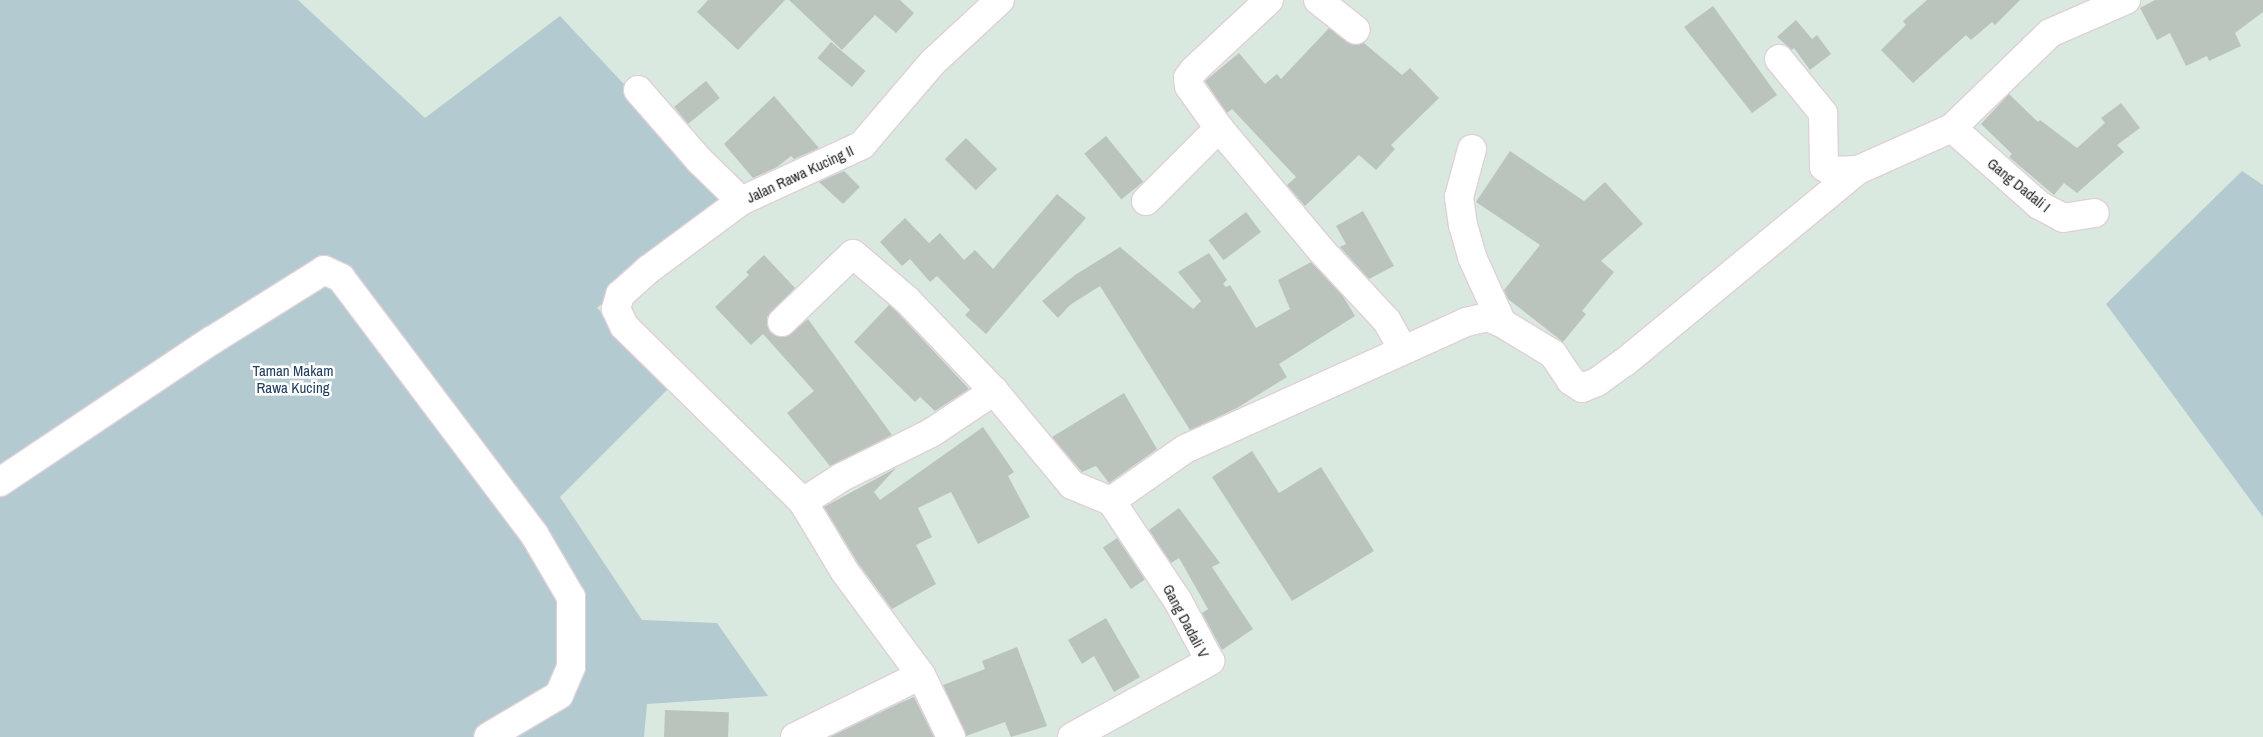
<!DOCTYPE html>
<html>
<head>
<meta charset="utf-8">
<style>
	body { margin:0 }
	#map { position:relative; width:2263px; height:737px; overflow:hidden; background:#dae9df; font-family:"Archivo Narrow",sans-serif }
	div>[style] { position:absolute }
	.cemetery>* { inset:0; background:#b3cad1 }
	.building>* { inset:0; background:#bac4bd; transform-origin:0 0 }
	.roads { filter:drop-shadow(1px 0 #dfd0d7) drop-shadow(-1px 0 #dfd0d7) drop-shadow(0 1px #dfd0d7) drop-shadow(0 -1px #dfd0d7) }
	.minor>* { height:28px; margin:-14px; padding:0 14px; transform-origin:14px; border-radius:14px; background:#fff }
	span { translate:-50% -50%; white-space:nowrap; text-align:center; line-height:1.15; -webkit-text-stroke:5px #fff; paint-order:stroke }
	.street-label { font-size:15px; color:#282828 }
	.park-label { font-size:15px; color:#203d5d }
</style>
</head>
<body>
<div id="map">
	<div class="cemetery">
		<i style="clip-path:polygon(0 0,298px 0,425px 118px,560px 16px,726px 193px,597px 308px,675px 382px,560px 497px,642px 620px,717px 623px,768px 696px,647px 704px,644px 737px,0 737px)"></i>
		<i style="clip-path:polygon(2242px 171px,2263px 185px,2263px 517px,2106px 304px)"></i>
	</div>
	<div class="building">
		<i style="clip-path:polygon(708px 0,785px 0,738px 50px,697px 12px)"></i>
		<i style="clip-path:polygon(789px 0,900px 0,914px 13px,896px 33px,875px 15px,842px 50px)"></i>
		<i style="clip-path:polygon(1927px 0,2020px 0,1995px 25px,1992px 22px,1971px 40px,1966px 35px,1913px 83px,1881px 50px,1906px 25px,1903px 21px)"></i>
		<i style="clip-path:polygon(2155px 0,2263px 0,2263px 12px,2235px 33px,2241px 46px,2209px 61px,2207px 56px,2186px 66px,2170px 33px,2157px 40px,2140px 8px)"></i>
		<i style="clip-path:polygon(1713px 6px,1777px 95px,1752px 113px,1684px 27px)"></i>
		<i style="clip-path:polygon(1796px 20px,1812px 39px,1817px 35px,1831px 54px,1810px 70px,1794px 48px,1792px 50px,1777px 37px)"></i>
		<i style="clip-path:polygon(1329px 28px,1353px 45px,1364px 43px,1402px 75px,1410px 68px,1439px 98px,1391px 145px,1395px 149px,1376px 170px,1359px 155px,1305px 206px,1287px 185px,1296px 177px,1232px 109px,1227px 113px,1205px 81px,1239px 53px,1265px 84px,1277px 74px,1281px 79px)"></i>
		<i style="left:831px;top:42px;width:45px;height:21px;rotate:40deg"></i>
		<i style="left:706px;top:81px;width:22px;height:41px;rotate:51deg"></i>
		<i style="clip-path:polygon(2009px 94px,2038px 122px,2040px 120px,2077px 148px,2105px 123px,2101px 118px,2121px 103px,2140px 128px,2117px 145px,2124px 152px,2077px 193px,2064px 183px,2054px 195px,2009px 157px,2012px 154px,1981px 124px)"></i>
		<i style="clip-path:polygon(774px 96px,819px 148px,794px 159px,791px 156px,777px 167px,753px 178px,724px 144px)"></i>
		<i style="left:1106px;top:136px;width:59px;height:28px;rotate:51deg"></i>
		<i style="left:966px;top:138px;width:44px;height:30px;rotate:45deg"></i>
		<i style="clip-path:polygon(1510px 151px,1584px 201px,1605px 182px,1643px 224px,1601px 261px,1614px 272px,1582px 311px,1586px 314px,1563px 342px,1508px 299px,1504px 290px,1540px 245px,1476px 202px)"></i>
		<i style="clip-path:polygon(844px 171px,860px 187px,843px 204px,819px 182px)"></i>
		<i style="clip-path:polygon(1057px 194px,1086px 218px,986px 334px,965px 315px,970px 310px,937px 276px,930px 282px,910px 259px,902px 266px,880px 242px,905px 218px,929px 243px,940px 233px,964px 260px,975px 250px,993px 269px)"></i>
		<i style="clip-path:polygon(1363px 211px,1394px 266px,1369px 279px,1340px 247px,1346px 244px,1336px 226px)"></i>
		<i style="left:1246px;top:212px;width:25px;height:47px;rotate:53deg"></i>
		<i style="clip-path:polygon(1120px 247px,1193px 309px,1201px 301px,1178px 272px,1209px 253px,1227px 280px,1223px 284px,1226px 287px,1230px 285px,1256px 328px,1290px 309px,1278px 280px,1311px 262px,1343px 296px,1355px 316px,1279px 364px,1287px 377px,1237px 408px,1190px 430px,1100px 286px,1070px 305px,1058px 318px,1042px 301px,1075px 275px)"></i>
		<i style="clip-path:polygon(764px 255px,795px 288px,767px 317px,770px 332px,786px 337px,808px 319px,892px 435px,830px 466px,787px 413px,814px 391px,763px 334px,751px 345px,715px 307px,749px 275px,746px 272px)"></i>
		<i style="clip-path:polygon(889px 305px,896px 311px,969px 389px,935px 411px,920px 397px,915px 402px,854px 342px)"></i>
		<i style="clip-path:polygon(1124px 393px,1157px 449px,1109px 483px,1096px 466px,1082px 472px,1052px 437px)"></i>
		<i style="clip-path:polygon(983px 427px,1014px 472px,1008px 476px,1030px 517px,978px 544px,951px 492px,918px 508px,932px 537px,916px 545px,936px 584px,892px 609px,858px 563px,824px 507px,896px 468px,874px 492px,880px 500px)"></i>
		<i style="clip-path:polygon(1252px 451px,1279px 493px,1321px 467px,1374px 551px,1292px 601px,1212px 477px)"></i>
		<i style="clip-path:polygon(1179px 508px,1220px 563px,1212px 567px,1253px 629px,1222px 650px,1202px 613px,1208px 609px,1179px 558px,1171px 563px,1149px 530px)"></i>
		<i style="left:1117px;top:538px;width:50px;height:17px;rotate:56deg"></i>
		<i style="clip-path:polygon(1106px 618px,1140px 677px,1114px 692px,1094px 656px,1082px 664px,1068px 640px)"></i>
		<i style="clip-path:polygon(1017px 647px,1047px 726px,1011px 737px,1005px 722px,966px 736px,943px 685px,985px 669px,982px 661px)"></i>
		<i style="clip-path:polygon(914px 697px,934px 737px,830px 737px,900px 703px)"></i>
		<i style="left:665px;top:710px;width:64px;height:27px;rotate:2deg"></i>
	</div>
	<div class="roads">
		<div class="minor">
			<i style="left:1269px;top:0;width:103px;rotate:137deg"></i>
			<i style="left:1194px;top:70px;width:10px;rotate:127deg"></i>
			<i style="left:1188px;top:78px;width:8px;rotate:83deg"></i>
			<i style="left:1189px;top:86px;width:52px;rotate:54.5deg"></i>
			<i style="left:1219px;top:128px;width:158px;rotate:50.1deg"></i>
			<i style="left:1320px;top:249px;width:98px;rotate:47.1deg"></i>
			<i style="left:1387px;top:321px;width:33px;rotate:61deg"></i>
			<i style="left:1318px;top:0;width:48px;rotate:38.3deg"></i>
			<i style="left:1779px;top:59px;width:70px;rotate:50.8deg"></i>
			<i style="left:1823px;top:113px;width:54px;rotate:88.9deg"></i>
			<i style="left:1824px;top:167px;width:8px;rotate:30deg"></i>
			<i style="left:1831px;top:171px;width:27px;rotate:-2deg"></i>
			<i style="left:638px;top:90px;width:94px;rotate:48.9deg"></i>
			<i style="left:700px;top:161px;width:57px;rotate:44.3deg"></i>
			<i style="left:1952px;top:128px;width:116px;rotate:41.5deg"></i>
			<i style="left:2039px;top:205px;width:27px;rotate:28deg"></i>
			<i style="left:2063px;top:218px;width:32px;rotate:-9deg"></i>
			<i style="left:1472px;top:149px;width:50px;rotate:105.2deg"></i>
			<i style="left:1459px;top:197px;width:28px;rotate:82deg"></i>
			<i style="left:1463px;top:225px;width:33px;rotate:74deg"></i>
			<i style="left:1472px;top:257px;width:72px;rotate:65.6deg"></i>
			<i style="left:1146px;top:201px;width:103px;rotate:-45deg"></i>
			<i style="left:782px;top:322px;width:98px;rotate:-43.8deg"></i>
			<i style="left:853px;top:254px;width:71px;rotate:40.4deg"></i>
			<i style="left:907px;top:300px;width:126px;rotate:46.3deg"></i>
			<i style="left:994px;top:391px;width:122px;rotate:50.3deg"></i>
			<i style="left:1072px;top:485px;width:42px;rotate:22.3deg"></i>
			<i style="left:1111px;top:501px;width:90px;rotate:-35.1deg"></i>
			<i style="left:1185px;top:449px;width:308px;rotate:-24.3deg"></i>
			<i style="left:1466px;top:322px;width:22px;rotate:-13deg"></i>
			<i style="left:1487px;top:317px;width:16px;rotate:22deg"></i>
			<i style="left:1502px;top:323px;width:60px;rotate:31.3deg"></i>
			<i style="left:1553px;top:354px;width:32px;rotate:56deg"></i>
			<i style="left:1571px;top:381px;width:13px;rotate:32deg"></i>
			<i style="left:1582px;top:388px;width:16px;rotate:-22deg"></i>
			<i style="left:1597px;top:382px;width:34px;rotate:-36deg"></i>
			<i style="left:1625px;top:362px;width:302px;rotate:-39.5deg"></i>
			<i style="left:1858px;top:170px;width:103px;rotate:-24.1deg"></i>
			<i style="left:1952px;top:128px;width:136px;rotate:-44.1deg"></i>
			<i style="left:2050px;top:33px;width:83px;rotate:-23.5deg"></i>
			<i style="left:0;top:482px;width:254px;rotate:-33.8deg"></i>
			<i style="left:211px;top:341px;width:133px;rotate:-32.1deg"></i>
			<i style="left:324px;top:270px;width:19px;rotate:25deg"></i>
			<i style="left:341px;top:278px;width:321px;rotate:53deg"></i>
			<i style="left:534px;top:534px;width:73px;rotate:59.6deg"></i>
			<i style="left:571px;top:597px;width:70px;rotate:90deg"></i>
			<i style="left:571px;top:667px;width:30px;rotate:113deg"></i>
			<i style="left:559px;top:695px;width:82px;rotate:149.4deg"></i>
			<i style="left:803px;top:502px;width:46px;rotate:-32.7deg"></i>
			<i style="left:842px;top:477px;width:99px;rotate:-26.3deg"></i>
			<i style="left:931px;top:433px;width:76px;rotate:-33.7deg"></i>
			<i style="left:795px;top:737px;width:140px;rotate:-26.2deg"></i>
			<i style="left:951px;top:737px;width:69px;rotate:-115.8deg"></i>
			<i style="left:921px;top:675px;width:128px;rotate:-126.4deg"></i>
			<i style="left:845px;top:572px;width:82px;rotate:-121deg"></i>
			<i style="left:803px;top:502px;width:251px;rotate:-135.5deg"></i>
			<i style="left:624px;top:326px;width:19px;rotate:-115deg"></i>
			<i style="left:616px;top:309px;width:15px;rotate:-74deg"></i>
			<i style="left:620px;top:295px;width:39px;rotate:-42deg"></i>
			<i style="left:649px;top:269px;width:114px;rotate:-36.5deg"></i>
			<i style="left:741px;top:201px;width:133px;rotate:-24.8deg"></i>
			<i style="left:862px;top:145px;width:109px;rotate:-49.5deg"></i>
			<i style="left:933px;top:62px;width:91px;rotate:-42.8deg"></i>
			<i style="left:1072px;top:737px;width:158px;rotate:-28.8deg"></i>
			<i style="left:1210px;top:661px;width:68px;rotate:-118.1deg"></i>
			<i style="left:1178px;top:601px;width:120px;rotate:-123.8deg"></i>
		</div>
	</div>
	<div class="street-label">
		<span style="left:800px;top:174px;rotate:-25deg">Jalan Rawa Kucing II</span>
		<span style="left:2019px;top:185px;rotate:39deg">Gang Dadali I</span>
		<span style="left:1186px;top:621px;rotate:62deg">Gang Dadali V</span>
	</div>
	<div class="park-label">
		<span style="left:293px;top:379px">Taman Makam<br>Rawa Kucing</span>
	</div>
</div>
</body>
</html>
